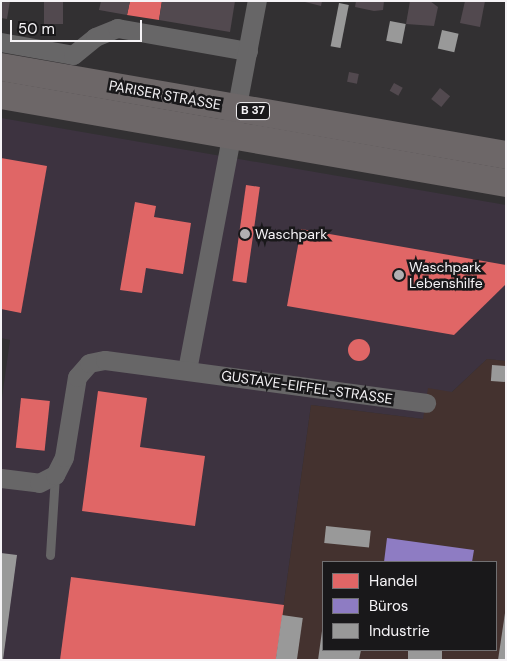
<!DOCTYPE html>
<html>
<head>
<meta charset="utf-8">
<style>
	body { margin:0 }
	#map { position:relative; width:507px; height:661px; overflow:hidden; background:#323032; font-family:"DM Sans",sans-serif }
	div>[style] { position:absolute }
	.commercial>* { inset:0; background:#3d3340 }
	.industrial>* { inset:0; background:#44322f }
	.shops>* { inset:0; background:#e06666; transform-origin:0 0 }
	.round { border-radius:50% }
	.offices>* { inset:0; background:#8e7cc3 }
	.industry>* { inset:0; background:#999; transform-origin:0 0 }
	.building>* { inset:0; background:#52494f; transform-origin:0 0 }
	.service>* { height:9px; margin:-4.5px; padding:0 4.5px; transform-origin:4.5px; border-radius:4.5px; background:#676667 }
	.minor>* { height:19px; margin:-9.5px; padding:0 9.5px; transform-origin:9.5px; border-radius:9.5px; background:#676667 }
	.primary>* { height:28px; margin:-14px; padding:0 14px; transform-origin:14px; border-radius:14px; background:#6d6768 }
	.dots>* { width:14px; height:14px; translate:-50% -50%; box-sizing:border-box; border:2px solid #19181a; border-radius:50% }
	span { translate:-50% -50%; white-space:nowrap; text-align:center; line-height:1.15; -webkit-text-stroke:5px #19181a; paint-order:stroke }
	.shield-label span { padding:1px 4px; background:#19181a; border:1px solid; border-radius:4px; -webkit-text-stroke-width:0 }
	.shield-label { font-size:12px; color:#f5f3f6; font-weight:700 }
	.street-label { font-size:14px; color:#f5f3f6 }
	.poi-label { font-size:14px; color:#f5f3f6 }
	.left { translate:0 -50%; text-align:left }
	.frame { position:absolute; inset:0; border:2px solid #f5f3f6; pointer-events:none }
	.legend { position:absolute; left:322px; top:561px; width:175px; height:90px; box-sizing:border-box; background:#19181a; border:1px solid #717072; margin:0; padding:6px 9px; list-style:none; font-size:15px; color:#f5f3f6 }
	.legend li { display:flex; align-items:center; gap:10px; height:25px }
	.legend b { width:25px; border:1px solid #717072 }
	.scale { position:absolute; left:10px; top:20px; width:132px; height:22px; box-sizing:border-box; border:2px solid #f5f3f6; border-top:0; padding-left:6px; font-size:15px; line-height:18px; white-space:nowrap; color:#f5f3f6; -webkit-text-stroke:4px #19181a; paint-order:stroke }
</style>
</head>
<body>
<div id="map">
	<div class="commercial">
		<i style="clip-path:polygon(1px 118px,506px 205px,506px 361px,487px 359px,423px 419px,311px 405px,276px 660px,1px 660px,1px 405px,10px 340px,1px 338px)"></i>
	</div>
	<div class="industrial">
		<i style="clip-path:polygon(evenodd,487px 359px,506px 361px,506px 660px,276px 660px,311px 405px,423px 419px,428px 388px,452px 392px,487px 359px,323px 562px,496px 562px,496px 650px,323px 650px,323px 562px)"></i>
	</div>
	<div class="shops">
		<i style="clip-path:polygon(130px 1px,162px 1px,159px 20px,127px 15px)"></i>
		<i style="clip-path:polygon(1px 158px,47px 166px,21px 313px,1px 309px)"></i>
		<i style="left:246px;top:185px;width:14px;height:97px;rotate:8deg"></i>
		<i style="clip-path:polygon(135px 202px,156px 206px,154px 217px,191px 223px,183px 274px,146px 268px,142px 293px,120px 290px)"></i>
		<i style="clip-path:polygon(301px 229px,506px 265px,506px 284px,454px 335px,287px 306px)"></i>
		<i class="round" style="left:348px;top:339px;width:22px;height:22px"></i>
		<i style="clip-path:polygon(98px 391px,147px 398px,140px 447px,205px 456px,195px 526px,82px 511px)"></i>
		<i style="left:21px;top:398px;width:29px;height:50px;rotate:6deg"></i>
		<i style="clip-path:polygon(71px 577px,284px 605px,276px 660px,60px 660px)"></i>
	</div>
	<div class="offices">
		<i style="clip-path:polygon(387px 538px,474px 550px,472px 562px,384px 562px)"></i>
	</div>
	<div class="industry">
		<i style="left:339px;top:3px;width:10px;height:44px;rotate:11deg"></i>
		<i style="left:390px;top:21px;width:16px;height:20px;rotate:11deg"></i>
		<i style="left:442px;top:30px;width:17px;height:19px;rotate:13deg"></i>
		<i style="left:492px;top:365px;width:14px;height:16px;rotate:4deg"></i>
		<i style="left:326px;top:526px;width:45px;height:17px;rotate:6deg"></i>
		<i style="clip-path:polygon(1px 553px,17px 555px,3px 660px,1px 660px)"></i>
		<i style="clip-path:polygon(505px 613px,506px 660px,498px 660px)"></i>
		<i style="left:282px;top:615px;width:21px;height:45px;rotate:8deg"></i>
		<i style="clip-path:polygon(322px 631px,323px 650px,361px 650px,359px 660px,318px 660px)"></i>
		<i style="left:408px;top:650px;width:34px;height:10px"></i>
	</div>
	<div class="building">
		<i style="clip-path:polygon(1px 1px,10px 1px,7px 19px,1px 18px)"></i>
		<i style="left:44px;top:1px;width:19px;height:23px"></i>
		<i style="clip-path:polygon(101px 1px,130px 1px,127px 15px,99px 10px)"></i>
		<i style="clip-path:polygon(162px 1px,235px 1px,230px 32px,159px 20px)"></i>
		<i style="clip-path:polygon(301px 1px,322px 1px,321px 6px)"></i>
		<i style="clip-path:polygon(356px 1px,384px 1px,383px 10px,374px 11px,355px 7px)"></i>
		<i style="clip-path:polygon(410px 1px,430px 1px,438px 7px,434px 26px,406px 24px)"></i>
		<i style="clip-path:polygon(465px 1px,485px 1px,480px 27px,460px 23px)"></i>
		<i style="left:349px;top:72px;width:10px;height:10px;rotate:11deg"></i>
		<i style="left:394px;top:83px;width:10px;height:9px;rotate:29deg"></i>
		<i style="left:440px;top:88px;width:13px;height:14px;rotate:39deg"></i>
	</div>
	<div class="service">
		<i style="left:50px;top:555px;width:80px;rotate:-86.4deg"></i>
	</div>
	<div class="minor">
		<i style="left:1px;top:42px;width:73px;rotate:10.2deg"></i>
		<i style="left:73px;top:55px;width:28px;rotate:-39deg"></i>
		<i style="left:95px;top:37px;width:24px;rotate:-22deg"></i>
		<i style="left:117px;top:28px;width:133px;rotate:10deg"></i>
		<i style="left:187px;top:370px;width:376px;rotate:-79.3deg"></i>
		<i style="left:1px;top:478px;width:38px;rotate:7deg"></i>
		<i style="left:39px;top:483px;width:18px;rotate:-27deg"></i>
		<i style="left:55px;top:475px;width:20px;rotate:-63deg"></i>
		<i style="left:64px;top:457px;width:81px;rotate:-80.8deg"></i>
		<i style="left:77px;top:377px;width:18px;rotate:-49deg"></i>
		<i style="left:89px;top:363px;width:16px;rotate:-11deg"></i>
		<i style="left:105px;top:360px;width:324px;rotate:7.6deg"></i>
	</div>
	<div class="primary">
		<i style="left:1px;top:67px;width:513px;rotate:9.88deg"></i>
		<i style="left:1px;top:95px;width:513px;rotate:9.88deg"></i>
	</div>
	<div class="dots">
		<i style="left:245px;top:234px;background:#b1afb1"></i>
		<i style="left:399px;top:275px;background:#b1afb1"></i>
	</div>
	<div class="shield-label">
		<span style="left:253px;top:111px">B 37</span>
	</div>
	<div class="street-label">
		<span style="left:165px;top:95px;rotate:10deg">PARISER STRASSE</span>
		<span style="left:307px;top:387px;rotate:8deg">GUSTAVE-EIFFEL-STRASSE</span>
	</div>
	<div class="poi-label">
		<span class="left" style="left:255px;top:234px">Waschpark</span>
		<span class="left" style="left:409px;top:275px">Waschpark<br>Lebenshilfe</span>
	</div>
	<div class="frame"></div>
	<ul class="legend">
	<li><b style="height:14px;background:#e06666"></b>Handel</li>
	<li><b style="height:14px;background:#8e7cc3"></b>Büros</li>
	<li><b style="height:14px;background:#999"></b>Industrie</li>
	</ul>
	<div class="scale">50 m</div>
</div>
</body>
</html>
